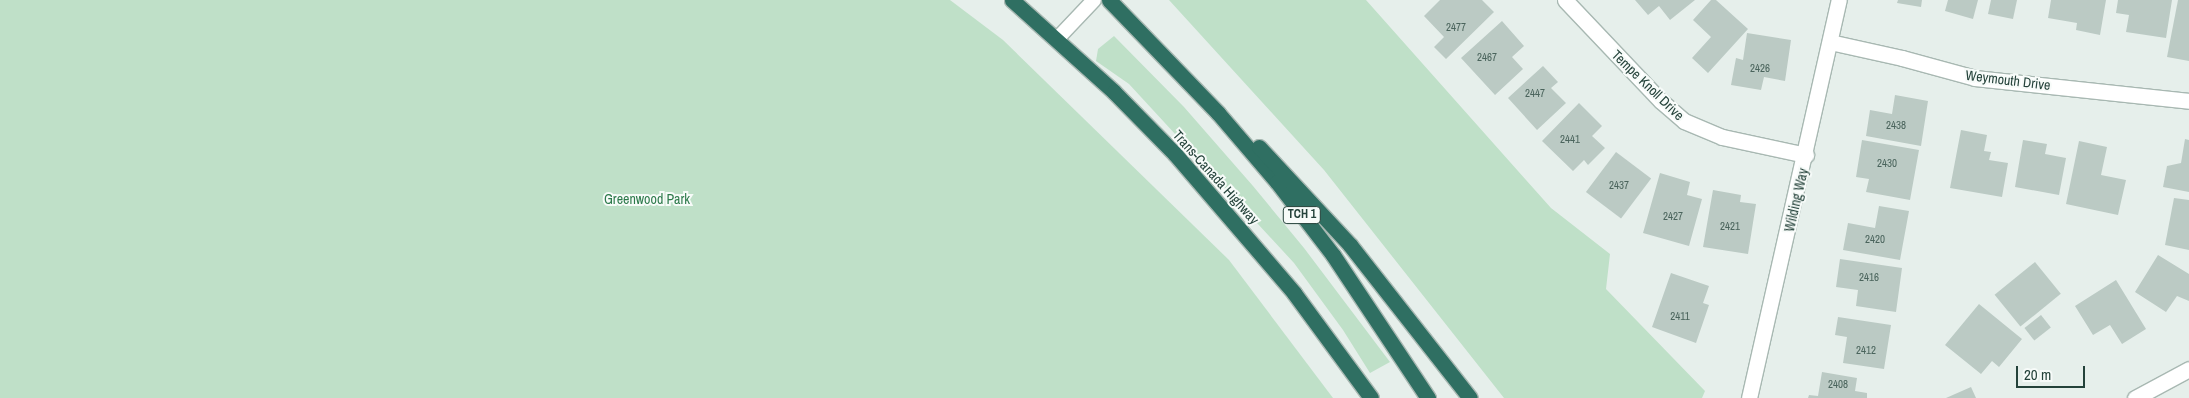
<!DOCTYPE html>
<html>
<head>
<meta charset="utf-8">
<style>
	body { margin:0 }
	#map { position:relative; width:2189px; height:398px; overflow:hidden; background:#e6efeb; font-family:"Archivo Narrow",sans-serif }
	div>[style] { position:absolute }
	.green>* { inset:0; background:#bfe0c8 }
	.building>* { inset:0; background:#bbcac4; transform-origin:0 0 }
	.roads { filter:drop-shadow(1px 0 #a8b8b2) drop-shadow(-1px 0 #a8b8b2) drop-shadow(0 1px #a8b8b2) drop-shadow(0 -1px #a8b8b2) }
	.service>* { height:14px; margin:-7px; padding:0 7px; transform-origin:7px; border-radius:7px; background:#fff }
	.minor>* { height:15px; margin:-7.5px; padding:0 7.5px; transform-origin:7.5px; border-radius:7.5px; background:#fff }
	.motorway>* { height:15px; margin:-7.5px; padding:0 7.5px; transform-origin:7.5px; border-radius:7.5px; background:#2f6f62 }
	span { translate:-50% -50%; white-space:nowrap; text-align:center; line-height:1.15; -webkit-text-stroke:4px #f7fbf9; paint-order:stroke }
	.number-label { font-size:11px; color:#4a645c }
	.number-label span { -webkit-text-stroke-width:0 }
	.shield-label span { padding:1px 4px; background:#f7fbf9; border:1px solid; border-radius:4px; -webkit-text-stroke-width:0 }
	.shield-label { font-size:12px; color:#24423a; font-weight:700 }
	.street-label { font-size:14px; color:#24423a }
	.park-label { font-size:14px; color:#2d7a4b }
	.scale { position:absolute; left:2016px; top:366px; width:69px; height:22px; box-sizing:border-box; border:2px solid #24423a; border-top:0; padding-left:6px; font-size:15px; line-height:18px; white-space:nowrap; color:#24423a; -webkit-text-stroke:4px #f7fbf9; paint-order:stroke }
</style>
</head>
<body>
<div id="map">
	<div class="green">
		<i style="clip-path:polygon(0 0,950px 0,1003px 40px,1229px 260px,1333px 398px,0 398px)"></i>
		<i style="clip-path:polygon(1169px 0,1366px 0,1551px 208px,1610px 254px,1606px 289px,1705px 391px,1702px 398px,1504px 398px,1324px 170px)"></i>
		<i style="clip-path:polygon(1114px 36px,1184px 107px,1253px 186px,1304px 248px,1390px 362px,1370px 373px,1343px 330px,1294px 263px,1129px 84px,1096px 61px,1098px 49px)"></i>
	</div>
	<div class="building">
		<i style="clip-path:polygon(1440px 0,1482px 0,1494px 12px,1446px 59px,1434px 47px,1444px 37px,1424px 16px)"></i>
		<i style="clip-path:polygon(1635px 0,1695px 0,1670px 20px,1659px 6px,1648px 15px)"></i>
		<i style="clip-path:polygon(1711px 0,1716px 0,1748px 29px,1708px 73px,1692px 58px,1711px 37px,1693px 20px)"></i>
		<i style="clip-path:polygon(1898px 0,1922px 0,1921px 7px,1897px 3px)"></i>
		<i style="clip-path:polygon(1948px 0,1978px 0,1973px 19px,1945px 11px)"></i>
		<i style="clip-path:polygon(1991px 0,2017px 0,2013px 19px,1988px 14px)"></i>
		<i style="clip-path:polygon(2051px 0,2106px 0,2100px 35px,2076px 30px,2077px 23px,2048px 18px)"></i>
		<i style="clip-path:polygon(2118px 0,2172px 0,2166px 38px,2126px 32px,2129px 15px,2116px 13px)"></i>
		<i style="clip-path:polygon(2178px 0,2189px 0,2189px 61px,2167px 57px)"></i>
		<i style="clip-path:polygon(1502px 21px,1524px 46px,1512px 57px,1523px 69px,1495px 95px,1461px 58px)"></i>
		<i style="clip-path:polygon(1747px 33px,1791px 40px,1785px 81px,1764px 77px,1761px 90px,1731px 85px,1736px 58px,1743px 60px)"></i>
		<i style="clip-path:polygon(1543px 66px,1558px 82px,1551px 88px,1566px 103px,1537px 130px,1508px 98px)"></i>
		<i style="clip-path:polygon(1895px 95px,1928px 101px,1921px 146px,1866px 136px,1870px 110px,1892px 114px)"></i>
		<i style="clip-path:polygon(1579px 103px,1602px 126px,1592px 136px,1605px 148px,1588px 165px,1584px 160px,1573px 171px,1542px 141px)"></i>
		<i style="clip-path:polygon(1961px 130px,1987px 135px,1984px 151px,1991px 152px,1989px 160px,2008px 163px,2002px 197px,1950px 188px)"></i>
		<i style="clip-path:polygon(2185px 139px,2189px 140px,2189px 192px,2163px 187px,2167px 166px,2181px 163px)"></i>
		<i style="clip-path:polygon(1862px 140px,1919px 150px,1910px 200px,1866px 192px,1869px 179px,1856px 177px)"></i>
		<i style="clip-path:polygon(2023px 140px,2047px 144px,2045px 154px,2066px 158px,2059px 195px,2015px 187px)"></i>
		<i style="clip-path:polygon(2079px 141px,2107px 147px,2101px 175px,2126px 180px,2118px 215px,2066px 204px)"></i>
		<i style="left:1616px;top:152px;width:44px;height:50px;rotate:37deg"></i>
		<i style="clip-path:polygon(1660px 173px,1690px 182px,1687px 195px,1702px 199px,1689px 246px,1643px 233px)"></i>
		<i style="clip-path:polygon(1713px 190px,1741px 195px,1740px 202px,1756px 204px,1748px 254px,1703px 247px)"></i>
		<i style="clip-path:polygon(2174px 198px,2189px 200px,2189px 250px,2165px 245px)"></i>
		<i style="clip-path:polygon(1879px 206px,1909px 211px,1900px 260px,1843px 250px,1848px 223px,1875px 228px)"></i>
		<i style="clip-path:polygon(2158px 255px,2189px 274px,2189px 301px,2177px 296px,2166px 312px,2135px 292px)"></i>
		<i style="clip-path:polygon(1840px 259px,1902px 268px,1896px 312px,1856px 306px,1858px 290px,1836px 287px)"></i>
		<i style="left:2035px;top:262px;width:41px;height:52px;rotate:51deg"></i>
		<i style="clip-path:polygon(1671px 273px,1709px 286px,1703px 303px,1709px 305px,1696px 343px,1652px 327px)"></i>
		<i style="clip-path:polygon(2116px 280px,2146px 329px,2122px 344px,2110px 325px,2093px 335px,2075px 306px)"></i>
		<i style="clip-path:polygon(1979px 304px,2022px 339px,1999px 367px,1992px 361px,1981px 374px,1945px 345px)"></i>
		<i style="left:2041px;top:315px;width:16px;height:21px;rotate:52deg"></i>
		<i style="clip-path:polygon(1838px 317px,1891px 325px,1884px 369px,1843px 363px,1847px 337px,1835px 335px)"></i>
		<i style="clip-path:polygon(1822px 372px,1857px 378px,1855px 391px,1867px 393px,1867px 398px,1808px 398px,1809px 395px,1818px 396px)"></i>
		<i style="clip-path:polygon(1971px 387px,1976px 398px,1946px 398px)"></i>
	</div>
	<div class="roads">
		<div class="service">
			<i style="left:1058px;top:38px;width:52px;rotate:-46.5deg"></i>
		</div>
		<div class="minor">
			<i style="left:1565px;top:0;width:139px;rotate:46.5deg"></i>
			<i style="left:1661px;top:101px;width:30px;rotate:41deg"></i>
			<i style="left:1684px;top:121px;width:41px;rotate:22.8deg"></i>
			<i style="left:1722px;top:137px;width:86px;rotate:12.1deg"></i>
			<i style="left:1830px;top:42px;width:74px;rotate:12.5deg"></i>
			<i style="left:1902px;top:58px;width:76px;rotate:15.3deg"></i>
			<i style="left:1975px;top:78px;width:215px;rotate:6.1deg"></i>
			<i style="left:1749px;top:398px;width:408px;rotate:-77.3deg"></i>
			<i style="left:2135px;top:398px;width:61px;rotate:-28.2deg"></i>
		</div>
		<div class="motorway">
			<i style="left:1012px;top:0;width:137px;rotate:42deg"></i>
			<i style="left:1114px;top:92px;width:87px;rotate:45.5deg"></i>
			<i style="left:1175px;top:154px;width:183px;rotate:49.4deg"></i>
			<i style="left:1294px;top:293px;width:130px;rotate:53.7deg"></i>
			<i style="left:1109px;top:0;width:157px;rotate:46deg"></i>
			<i style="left:1218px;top:113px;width:91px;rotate:49.5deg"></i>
			<i style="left:1277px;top:182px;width:92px;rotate:52.5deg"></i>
			<i style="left:1333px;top:255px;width:172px;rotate:56.4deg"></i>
			<i style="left:1259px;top:147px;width:134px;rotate:47.1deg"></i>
			<i style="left:1350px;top:245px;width:194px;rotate:51.9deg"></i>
		</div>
	</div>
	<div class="number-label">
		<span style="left:1456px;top:27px">2477</span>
		<span style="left:1487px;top:57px">2467</span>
		<span style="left:1760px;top:68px">2426</span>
		<span style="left:1535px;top:93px">2447</span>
		<span style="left:1896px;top:125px">2438</span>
		<span style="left:1570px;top:139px">2441</span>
		<span style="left:1887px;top:163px">2430</span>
		<span style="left:1619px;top:185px">2437</span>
		<span style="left:1673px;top:216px">2427</span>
		<span style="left:1730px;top:226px">2421</span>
		<span style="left:1875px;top:239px">2420</span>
		<span style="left:1869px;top:277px">2416</span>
		<span style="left:1680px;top:316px">2411</span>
		<span style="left:1866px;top:350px">2412</span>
		<span style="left:1838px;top:384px">2408</span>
	</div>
	<div class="shield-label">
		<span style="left:1302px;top:215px">TCH 1</span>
	</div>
	<div class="street-label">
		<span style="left:2008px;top:80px;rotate:7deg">Weymouth Drive</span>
		<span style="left:1648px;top:85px;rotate:44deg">Tempe Knoll Drive</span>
		<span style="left:1216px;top:177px;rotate:48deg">Trans-Canada Highway</span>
		<span style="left:1796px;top:200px;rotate:-77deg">Wilding Way</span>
	</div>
	<div class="park-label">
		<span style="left:647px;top:199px">Greenwood Park</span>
	</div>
	<div class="scale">20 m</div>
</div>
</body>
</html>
